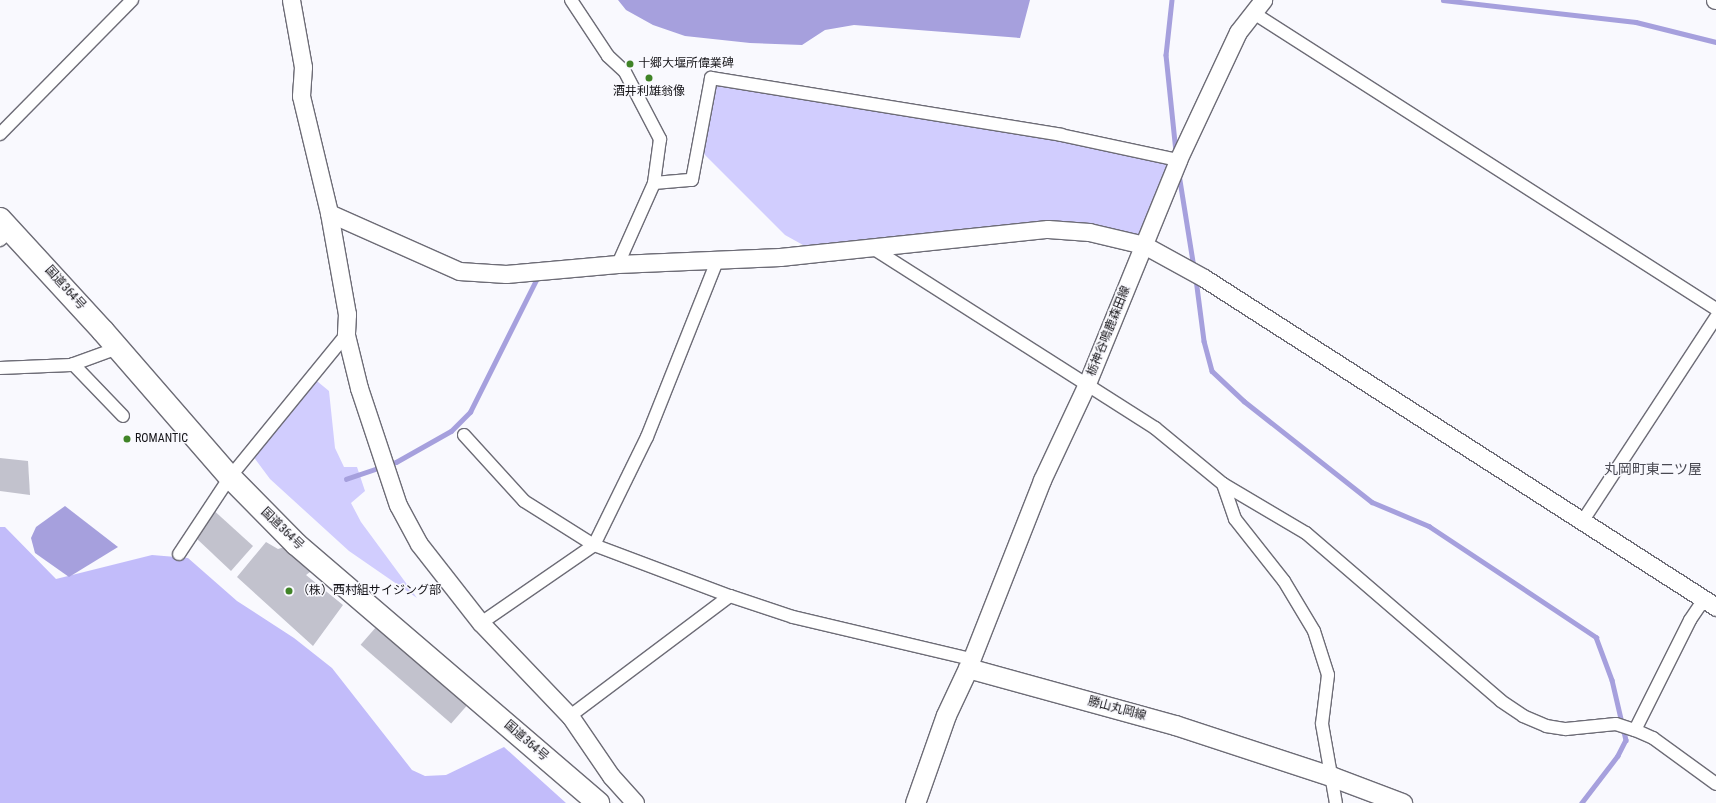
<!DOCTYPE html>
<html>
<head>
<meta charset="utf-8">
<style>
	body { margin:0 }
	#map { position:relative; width:1716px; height:803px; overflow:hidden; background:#f9f9fe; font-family:"Roboto Condensed","Noto Sans JP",sans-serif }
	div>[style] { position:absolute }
	.green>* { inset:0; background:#d1cdfe }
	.forest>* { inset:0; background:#c2bcfa }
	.water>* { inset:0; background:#a6a0dd }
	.stream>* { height:4.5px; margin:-2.25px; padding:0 2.25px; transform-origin:2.25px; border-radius:2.25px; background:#a6a0dd }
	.building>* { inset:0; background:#c2c2cd; transform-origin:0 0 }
	.roads { filter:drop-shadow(1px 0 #6d6c76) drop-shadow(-1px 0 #6d6c76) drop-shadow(0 1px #6d6c76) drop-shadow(0 -1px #6d6c76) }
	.street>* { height:12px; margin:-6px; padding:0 6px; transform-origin:6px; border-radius:6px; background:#fff }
	.secondary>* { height:17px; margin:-8.5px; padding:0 8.5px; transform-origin:8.5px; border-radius:8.5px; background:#fff }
	.primary>* { height:19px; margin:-9.5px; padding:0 9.5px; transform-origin:9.5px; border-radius:9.5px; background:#fff }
	.highway>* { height:22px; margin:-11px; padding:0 11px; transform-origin:11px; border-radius:11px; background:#fff }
	.dots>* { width:11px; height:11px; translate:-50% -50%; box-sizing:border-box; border:2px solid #f9f9fe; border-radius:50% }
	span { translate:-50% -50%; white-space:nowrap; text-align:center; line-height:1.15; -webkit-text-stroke:3px #f9f9fe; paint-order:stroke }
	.poi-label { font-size:12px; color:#141317 }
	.left { translate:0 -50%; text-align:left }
	.street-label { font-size:12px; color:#141317 }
	.quarter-label { font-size:14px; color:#4a4a53 }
</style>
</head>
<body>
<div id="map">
	<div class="green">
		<i style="clip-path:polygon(711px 78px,1178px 160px,1144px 245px,1089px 232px,812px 250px,785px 235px,699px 149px)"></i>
		<i style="clip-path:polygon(312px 377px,329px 391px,335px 448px,344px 467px,357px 467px,365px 491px,351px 503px,361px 522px,417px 598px,349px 551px,270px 479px,250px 452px)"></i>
	</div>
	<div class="forest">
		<i style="clip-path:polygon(0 527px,5px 527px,56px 579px,152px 555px,188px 558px,237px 601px,294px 638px,332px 668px,412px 770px,425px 776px,446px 775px,504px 747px,566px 803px,0 803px)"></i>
	</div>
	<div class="water">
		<i style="clip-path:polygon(618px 0,1030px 0,1020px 38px,854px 25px,825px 30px,802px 45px,750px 43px,685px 36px,653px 25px,626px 10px)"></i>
		<i style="clip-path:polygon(65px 506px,118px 547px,69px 577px,35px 553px,31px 538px,36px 527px)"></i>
	</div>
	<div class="stream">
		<i style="left:1172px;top:0;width:55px;rotate:96.2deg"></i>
		<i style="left:1166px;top:55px;width:97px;rotate:84.1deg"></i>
		<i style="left:1443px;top:0;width:194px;rotate:6.5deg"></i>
		<i style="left:1636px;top:22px;width:82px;rotate:14deg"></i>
		<i style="left:1179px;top:174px;width:95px;rotate:80.9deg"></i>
		<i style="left:1196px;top:279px;width:63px;rotate:82.6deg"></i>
		<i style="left:1204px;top:341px;width:31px;rotate:75deg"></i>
		<i style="left:1212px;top:371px;width:44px;rotate:43.2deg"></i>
		<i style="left:1244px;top:401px;width:163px;rotate:38.3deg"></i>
		<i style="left:1372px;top:502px;width:62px;rotate:22.8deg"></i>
		<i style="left:1429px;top:526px;width:201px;rotate:33.6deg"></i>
		<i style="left:1596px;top:637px;width:46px;rotate:69.6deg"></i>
		<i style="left:1612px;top:680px;width:62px;rotate:76.9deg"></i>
		<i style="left:1626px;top:740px;width:18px;rotate:117deg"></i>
		<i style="left:1618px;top:756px;width:59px;rotate:127.5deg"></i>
		<i style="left:346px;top:479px;width:53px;rotate:-18.8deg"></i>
		<i style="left:396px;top:462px;width:63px;rotate:-29.4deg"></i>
		<i style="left:451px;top:431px;width:27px;rotate:-45deg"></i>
		<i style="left:470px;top:412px;width:152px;rotate:-63.4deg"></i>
	</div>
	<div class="building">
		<i style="clip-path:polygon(0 458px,28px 461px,30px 495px,0 491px)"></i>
		<i style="clip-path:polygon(210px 507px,253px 546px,231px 571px,196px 538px)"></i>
		<i style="clip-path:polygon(266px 542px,278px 549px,288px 546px,314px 569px,306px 575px,343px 605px,313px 646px,237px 577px)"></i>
		<i style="left:377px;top:626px;width:120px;height:25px;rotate:41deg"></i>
	</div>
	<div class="roads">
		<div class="street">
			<i style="left:571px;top:0;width:67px;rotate:56.5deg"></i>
			<i style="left:608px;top:56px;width:23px;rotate:43deg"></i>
			<i style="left:625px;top:72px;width:76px;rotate:62.4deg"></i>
			<i style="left:660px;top:139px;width:44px;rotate:97.8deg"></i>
			<i style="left:1252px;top:12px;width:551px;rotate:32.62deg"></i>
			<i style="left:0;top:134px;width:188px;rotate:-45.4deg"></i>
			<i style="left:0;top:240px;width:15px;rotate:-42deg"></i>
			<i style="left:874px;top:249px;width:333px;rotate:32.5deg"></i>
			<i style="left:1155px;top:428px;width:88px;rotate:39.5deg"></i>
			<i style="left:1223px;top:484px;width:96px;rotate:30.6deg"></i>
			<i style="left:1306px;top:533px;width:257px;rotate:40.7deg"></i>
			<i style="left:1501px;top:701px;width:27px;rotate:34deg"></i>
			<i style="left:1523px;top:716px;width:25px;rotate:23deg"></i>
			<i style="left:1546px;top:726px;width:20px;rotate:9deg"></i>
			<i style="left:1566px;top:729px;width:50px;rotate:-5.7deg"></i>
			<i style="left:1616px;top:724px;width:20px;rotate:18deg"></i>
			<i style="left:1635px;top:730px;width:20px;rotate:24deg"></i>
			<i style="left:1653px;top:738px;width:78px;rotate:36.1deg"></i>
			<i style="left:618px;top:264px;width:89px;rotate:-66deg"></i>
			<i style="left:654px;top:183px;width:38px;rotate:-5deg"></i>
			<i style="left:692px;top:180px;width:104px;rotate:-79.4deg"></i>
			<i style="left:711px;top:78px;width:355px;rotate:9.2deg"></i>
			<i style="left:1061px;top:135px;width:120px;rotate:12.1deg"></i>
			<i style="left:73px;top:364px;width:72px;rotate:46.1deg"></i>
			<i style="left:0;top:368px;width:71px;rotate:-2.4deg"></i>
			<i style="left:71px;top:365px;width:50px;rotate:-19.9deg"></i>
			<i style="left:464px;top:435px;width:89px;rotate:47.7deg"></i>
			<i style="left:524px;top:501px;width:83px;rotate:32.2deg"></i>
			<i style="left:594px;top:545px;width:145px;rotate:20.6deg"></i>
			<i style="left:1223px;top:484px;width:37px;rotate:71deg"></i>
			<i style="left:1235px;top:519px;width:79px;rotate:51.7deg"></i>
			<i style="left:1284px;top:581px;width:58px;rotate:59deg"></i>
			<i style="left:1314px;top:631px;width:46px;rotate:72.3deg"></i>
			<i style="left:1328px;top:675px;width:49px;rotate:97deg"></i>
			<i style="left:1322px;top:724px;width:80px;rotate:80deg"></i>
			<i style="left:1582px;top:522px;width:245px;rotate:-56.8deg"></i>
			<i style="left:179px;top:554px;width:92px;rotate:-56.5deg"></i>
			<i style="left:230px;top:477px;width:183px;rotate:-50.8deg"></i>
			<i style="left:481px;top:623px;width:137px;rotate:-34.6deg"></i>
			<i style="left:594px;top:545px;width:120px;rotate:-63.9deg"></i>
			<i style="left:647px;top:437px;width:192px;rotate:-68.3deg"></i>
			<i style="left:570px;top:716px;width:200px;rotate:-36.9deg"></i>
			<i style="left:730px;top:596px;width:66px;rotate:18.4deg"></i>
			<i style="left:793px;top:617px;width:182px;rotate:13.3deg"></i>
			<i style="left:1635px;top:730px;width:123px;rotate:-63.4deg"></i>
			<i style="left:1690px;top:620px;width:25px;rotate:-56deg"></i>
		</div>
		<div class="secondary">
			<i style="left:291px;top:0;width:68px;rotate:79.8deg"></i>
			<i style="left:303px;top:67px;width:29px;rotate:94deg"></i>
			<i style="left:301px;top:96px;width:120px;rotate:76.5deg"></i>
			<i style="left:329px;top:213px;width:103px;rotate:79.9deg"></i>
			<i style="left:347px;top:314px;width:21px;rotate:93deg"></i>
			<i style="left:346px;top:335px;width:55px;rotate:76.2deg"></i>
			<i style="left:359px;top:388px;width:123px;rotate:71.6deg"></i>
			<i style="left:398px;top:505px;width:44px;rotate:61.7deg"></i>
			<i style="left:419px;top:544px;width:100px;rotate:51.9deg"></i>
			<i style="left:481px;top:623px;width:129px;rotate:46.3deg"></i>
			<i style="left:570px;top:716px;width:73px;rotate:55.7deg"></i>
			<i style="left:611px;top:776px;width:36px;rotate:48deg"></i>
			<i style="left:1715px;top:0;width:1px"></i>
			<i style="left:329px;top:213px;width:142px;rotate:24deg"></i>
			<i style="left:459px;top:271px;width:47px;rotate:3.7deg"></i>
			<i style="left:506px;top:274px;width:112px;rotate:-5.1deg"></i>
			<i style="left:618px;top:264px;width:162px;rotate:-2.5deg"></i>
			<i style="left:780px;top:257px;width:269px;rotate:-6deg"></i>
			<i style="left:1048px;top:229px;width:41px;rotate:4.2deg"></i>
			<i style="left:1089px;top:232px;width:57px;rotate:13.3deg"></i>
			<i style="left:1144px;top:245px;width:68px;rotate:28.8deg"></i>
			<i style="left:1204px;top:278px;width:609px;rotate:32.72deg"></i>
			<i style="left:968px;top:668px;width:202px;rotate:-68.5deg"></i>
			<i style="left:1042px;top:480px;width:104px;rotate:-64.9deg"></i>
			<i style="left:1086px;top:386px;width:244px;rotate:-67.8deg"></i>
			<i style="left:1178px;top:160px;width:141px;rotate:-64.9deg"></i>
			<i style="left:1238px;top:32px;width:41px;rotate:-52deg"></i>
		</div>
		<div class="primary">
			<i style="left:915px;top:803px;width:93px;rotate:-70.6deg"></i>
			<i style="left:946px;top:715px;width:52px;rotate:-64.9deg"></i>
			<i style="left:968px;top:668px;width:215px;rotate:15.4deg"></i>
			<i style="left:1175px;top:725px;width:166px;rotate:18.2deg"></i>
			<i style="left:1333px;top:777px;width:74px;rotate:20.6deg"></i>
		</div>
		<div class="highway">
			<i style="left:0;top:219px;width:152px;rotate:47.4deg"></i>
			<i style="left:103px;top:331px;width:194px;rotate:49deg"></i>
			<i style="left:230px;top:477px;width:94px;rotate:45.4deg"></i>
			<i style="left:296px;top:544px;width:398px;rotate:40.6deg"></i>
		</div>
	</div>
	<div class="dots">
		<i style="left:630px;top:64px;background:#408427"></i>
		<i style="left:649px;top:78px;background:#408427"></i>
		<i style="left:127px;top:439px;background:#408427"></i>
		<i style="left:289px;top:591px;background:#408427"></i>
	</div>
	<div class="poi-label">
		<span class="left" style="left:638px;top:64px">十郷大堰所偉業碑</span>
		<span style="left:649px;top:92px">酒井利雄翁像</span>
		<span class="left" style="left:135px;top:439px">ROMANTIC</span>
		<span class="left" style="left:297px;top:591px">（株）西村組サイジング部</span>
	</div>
	<div class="street-label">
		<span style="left:65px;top:288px;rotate:48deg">国道364号</span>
		<span style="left:1109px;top:331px;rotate:-68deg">栃神谷鳴鹿森田線</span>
		<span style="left:282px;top:529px;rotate:44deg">国道364号</span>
		<span style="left:1117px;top:709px;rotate:15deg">勝山丸岡線</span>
		<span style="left:526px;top:741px;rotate:41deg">国道364号</span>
	</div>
	<div class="quarter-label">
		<span style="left:1653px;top:469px">丸岡町東二ツ屋</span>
	</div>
</div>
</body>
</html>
